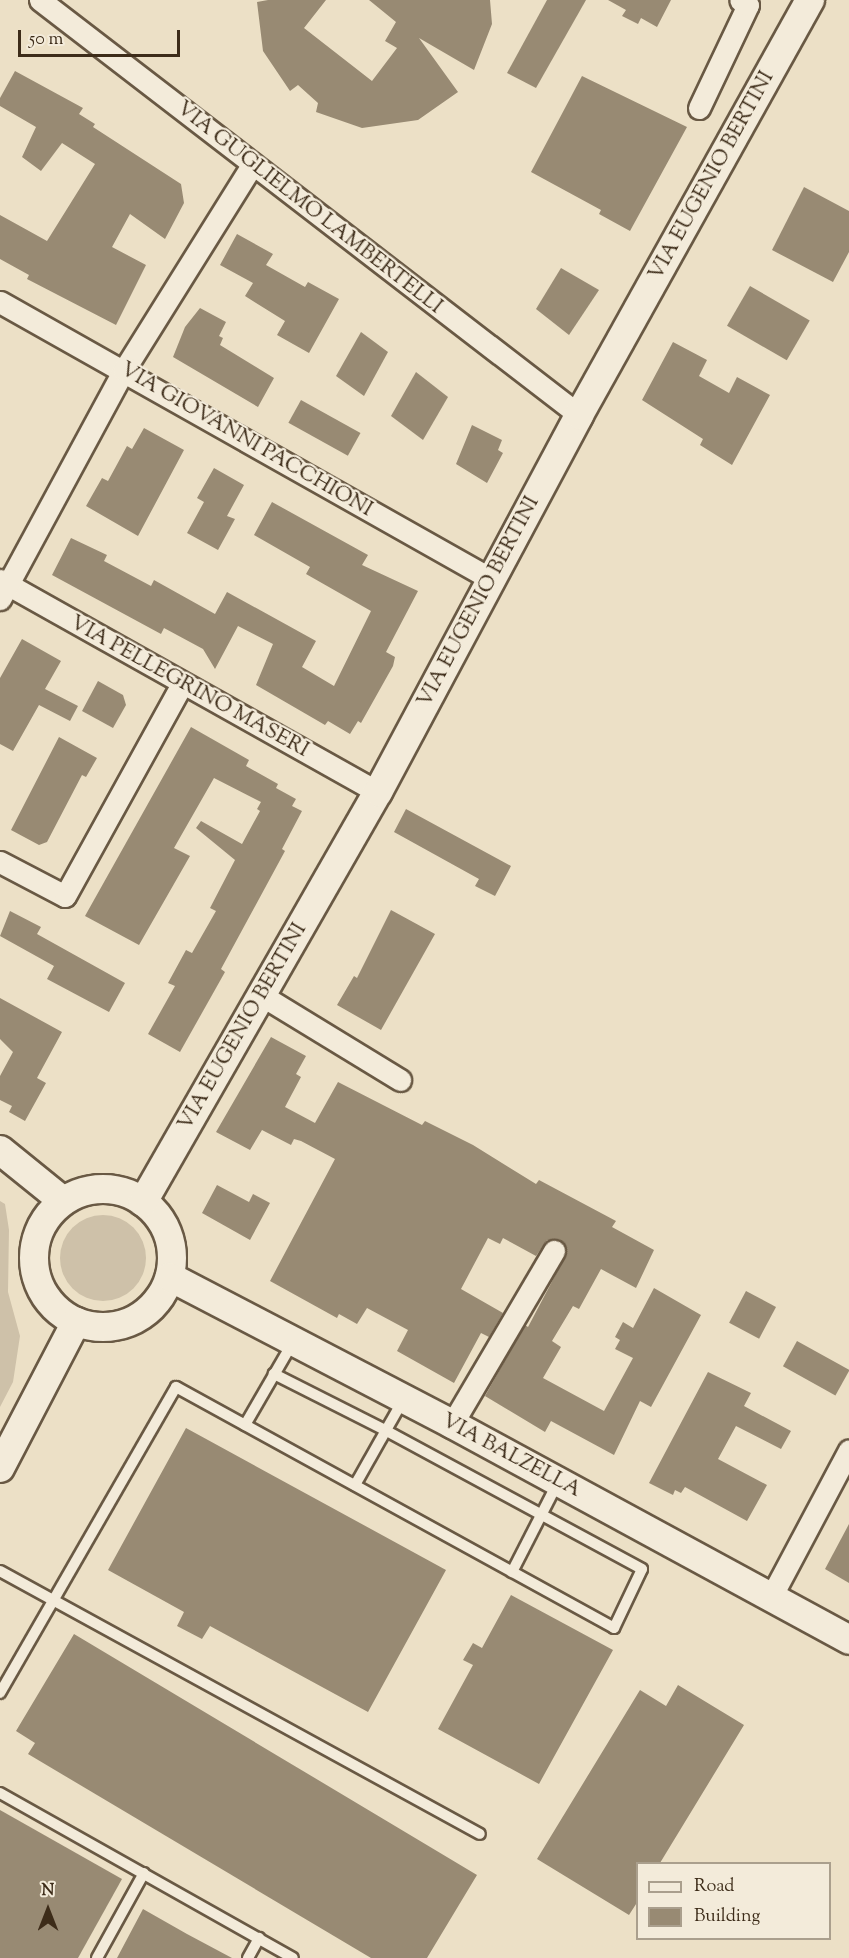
<!DOCTYPE html>
<html>
<head>
<meta charset="utf-8">
<style>
	body { margin:0 }
	#map { position:relative; width:849px; height:1958px; overflow:hidden; background:#ece0c6; font-family:"Sorts Mill Goudy",serif }
	div>[style] { position:absolute }
	.green>* { inset:0; background:#cec1a9 }
	.round { border-radius:50% }
	.building>* { inset:0; background:#988a73; transform-origin:0 0 }
	.roads { filter:drop-shadow(2px 0 #695944) drop-shadow(-2px 0 #695944) drop-shadow(0 2px #695944) drop-shadow(0 -2px #695944) }
	.lane>* { height:10px; margin:-5px; padding:0 5px; transform-origin:5px; border-radius:5px; background:#f3ebda }
	.street>* { height:21px; margin:-10.5px; padding:0 10.5px; transform-origin:10.5px; border-radius:10.5px; background:#f3ebda }
	.secondary>* { height:28px; margin:-14px; padding:0 14px; transform-origin:14px; border-radius:14px; background:#f3ebda }
	.secondary>.ring { margin:-14px; padding:0; box-sizing:content-box; background:none; border:28px solid #f3ebda; border-radius:50% }
	span { translate:-50% -50%; white-space:nowrap; text-align:center; line-height:1.15; -webkit-text-stroke:4.5px #f3ebda; paint-order:stroke }
	.street-label { font-size:21px; color:#3d2c19 }
	.legend { position:absolute; left:636px; top:1862px; width:195px; height:78px; box-sizing:border-box; background:#f3ebda; border:2px solid #aa9f8d; margin:0; padding:8px 10px; list-style:none; font-size:18px; color:#3d2c19 }
	.legend li { display:flex; align-items:center; gap:12px; height:30px }
	.legend b { width:30px; border:2px solid #aa9f8d }
	.north { position:absolute; left:18px; top:1880px; width:60px; height:60px; -webkit-text-stroke:4px #f3ebda; paint-order:stroke; rotate:0deg; font-size:16px; font-weight:700; line-height:24px; text-align:center; color:#3d2c19 }
	.north::after { content:''; display:block; margin:auto; width:21px; height:27px; background:#3d2c19; clip-path:polygon(50% 0,100% 100%,50% 72%,0 100%) }
	.scale { position:absolute; left:18px; top:30px; width:162px; height:27px; box-sizing:border-box; border:3px solid #3d2c19; border-top:0; padding-left:8px; font-size:18px; line-height:21px; white-space:nowrap; color:#3d2c19; -webkit-text-stroke:4px #f3ebda; paint-order:stroke }
</style>
</head>
<body>
<div id="map">
	<div class="green">
		<i style="clip-path:polygon(0 1201px,5px 1204px,9px 1230px,8px 1292px,20px 1336px,13px 1382px,0 1407px)"></i>
		<i class="round" style="left:60px;top:1215px;width:86px;height:86px"></i>
	</div>
	<div class="building">
		<i style="clip-path:polygon(268px 0,326px 0,304px 28px,372px 81px,397px 48px,385px 41px,396px 22px,369px 0,490px 0,492px 24px,474px 70px,419px 38px,458px 92px,418px 120px,362px 128px,316px 112px,318px 103px,298px 85px,290px 91px,263px 51px,257px 2px)"></i>
		<i style="clip-path:polygon(547px 0,586px 0,536px 88px,507px 73px)"></i>
		<i style="clip-path:polygon(608px 0,671px 0,657px 27px,641px 18px,638px 24px,622px 16px,626px 10px)"></i>
		<i style="clip-path:polygon(15px 71px,83px 108px,79px 114px,95px 124px,93px 127px,181px 184px,184px 203px,165px 239px,130px 214px,112px 247px,146px 265px,116px 325px,27px 279px,29px 275px,0 259px,0 215px,47px 241px,95px 164px,62px 143px,41px 171px,22px 157px,36px 127px,0 106px,0 98px)"></i>
		<i style="clip-path:polygon(582px 76px,687px 127px,630px 231px,599px 214px,601px 210px,531px 172px)"></i>
		<i style="clip-path:polygon(804px 187px,849px 211px,849px 252px,833px 282px,772px 250px)"></i>
		<i style="clip-path:polygon(237px 234px,273px 254px,266px 265px,305px 287px,308px 282px,339px 299px,309px 353px,277px 335px,285px 321px,245px 296px,253px 283px,220px 265px)"></i>
		<i style="clip-path:polygon(561px 268px,599px 290px,569px 335px,536px 309px)"></i>
		<i style="left:750px;top:286px;width:69px;height:46px;rotate:30deg"></i>
		<i style="clip-path:polygon(200px 308px,226px 322px,219px 336px,223px 338px,220px 345px,274px 378px,258px 407px,173px 357px,185px 327px)"></i>
		<i style="clip-path:polygon(361px 332px,388px 352px,364px 396px,336px 376px)"></i>
		<i style="clip-path:polygon(673px 342px,707px 360px,699px 376px,729px 393px,737px 377px,770px 395px,732px 465px,700px 445px,703px 439px,642px 400px)"></i>
		<i style="clip-path:polygon(416px 372px,448px 397px,423px 440px,391px 416px)"></i>
		<i style="left:301px;top:400px;width:68px;height:26px;rotate:29deg"></i>
		<i style="clip-path:polygon(472px 425px,502px 440px,498px 450px,503px 453px,487px 483px,456px 464px)"></i>
		<i style="clip-path:polygon(144px 428px,184px 450px,138px 536px,86px 506px,102px 478px,108px 481px,127px 446px,132px 449px)"></i>
		<i style="clip-path:polygon(214px 468px,244px 485px,227px 516px,235px 519px,218px 550px,187px 533px,204px 502px,197px 498px)"></i>
		<i style="clip-path:polygon(272px 502px,368px 555px,362px 565px,418px 591px,386px 652px,395px 657px,393px 666px,361px 723px,358px 721px,350px 734px,328px 721px,325px 725px,256px 685px,273px 644px,238px 626px,215px 669px,203px 649px,164px 628px,161px 634px,52px 575px,71px 538px,107px 555px,104px 561px,151px 586px,154px 580px,215px 614px,227px 592px,316px 641px,302px 667px,334px 686px,371px 611px,306px 574px,310px 567px,254px 535px)"></i>
		<i style="clip-path:polygon(22px 639px,61px 661px,45px 689px,78px 706px,70px 721px,39px 705px,13px 751px,0 744px,0 678px)"></i>
		<i style="clip-path:polygon(98px 681px,123px 695px,126px 705px,113px 728px,82px 711px)"></i>
		<i style="clip-path:polygon(191px 727px,249px 760px,246px 766px,278px 784px,276px 788px,296px 799px,292px 806px,302px 811px,282px 849px,285px 851px,221px 969px,225px 972px,180px 1052px,148px 1034px,175px 986px,168px 983px,186px 950px,192px 953px,216px 911px,210px 908px,235px 860px,196px 828px,201px 821px,242px 844px,260px 811px,257px 809px,261px 802px,214px 778px,174px 848px,190px 856px,139px 945px,85px 916px)"></i>
		<i style="clip-path:polygon(59px 737px,97px 758px,86px 777px,82px 775px,47px 842px,39px 845px,11px 830px)"></i>
		<i style="clip-path:polygon(406px 809px,511px 866px,495px 896px,475px 886px,479px 879px,394px 832px)"></i>
		<i style="clip-path:polygon(391px 910px,435px 934px,381px 1030px,337px 1005px,354px 976px,357px 978px)"></i>
		<i style="clip-path:polygon(10px 911px,41px 927px,37px 934px,125px 983px,109px 1012px,47px 979px,54px 966px,0 936px)"></i>
		<i style="clip-path:polygon(0 998px,62px 1032px,37px 1078px,46px 1083px,25px 1121px,9px 1112px,12px 1106px,0 1100px,0 1076px,13px 1052px,0 1039px)"></i>
		<i style="clip-path:polygon(271px 1037px,306px 1056px,296px 1074px,301px 1077px,285px 1107px,315px 1123px,338px 1082px,422px 1125px,425px 1121px,473px 1145px,536px 1184px,539px 1180px,616px 1221px,612px 1227px,654px 1250px,636px 1288px,601px 1269px,579px 1309px,573px 1306px,552px 1341px,561px 1347px,543px 1378px,604px 1411px,633px 1358px,615px 1349px,620px 1340px,615px 1337px,623px 1322px,633px 1328px,654px 1288px,701px 1315px,651px 1407px,640px 1401px,614px 1455px,551px 1421px,545px 1432px,485px 1396px,525px 1325px,528px 1327px,565px 1257px,565px 1245px,560px 1240px,547px 1240px,536px 1256px,503px 1238px,500px 1244px,488px 1238px,461px 1289px,503px 1313px,489px 1337px,481px 1333px,454px 1383px,397px 1351px,408px 1330px,367px 1308px,357px 1324px,339px 1314px,337px 1318px,270px 1281px,335px 1159px,301px 1141px,294px 1139px,291px 1145px,262px 1130px,250px 1150px,216px 1132px)"></i>
		<i style="clip-path:polygon(217px 1185px,249px 1202px,253px 1194px,270px 1203px,250px 1240px,202px 1213px)"></i>
		<i style="left:746px;top:1291px;width:34px;height:36px;rotate:28deg"></i>
		<i style="left:797px;top:1341px;width:60px;height:29px;rotate:29deg"></i>
		<i style="clip-path:polygon(708px 1372px,751px 1393px,744px 1406px,791px 1431px,781px 1449px,736px 1426px,718px 1459px,767px 1485px,747px 1521px,685px 1487px,681px 1493px,675px 1490px,673px 1495px,649px 1483px)"></i>
		<i style="clip-path:polygon(186px 1428px,446px 1570px,368px 1712px,210px 1626px,202px 1639px,177px 1626px,184px 1612px,108px 1570px)"></i>
		<i style="clip-path:polygon(849px 1524px,849px 1583px,825px 1569px)"></i>
		<i style="clip-path:polygon(511px 1595px,613px 1650px,539px 1784px,438px 1729px,473px 1665px,463px 1660px,473px 1643px,482px 1648px)"></i>
		<i style="clip-path:polygon(74px 1634px,477px 1875px,427px 1958px,371px 1958px,28px 1754px,35px 1743px,16px 1731px)"></i>
		<i style="clip-path:polygon(678px 1685px,744px 1725px,660px 1863px,638px 1863px,638px 1901px,629px 1915px,537px 1859px,640px 1690px,666px 1706px)"></i>
		<i style="clip-path:polygon(0 1810px,122px 1879px,78px 1958px,0 1958px)"></i>
		<i style="clip-path:polygon(143px 1909px,187px 1934px,232px 1958px,117px 1958px)"></i>
	</div>
	<div class="roads">
		<div class="lane">
			<i style="left:245px;top:1425px;width:94px;rotate:-59.9deg"></i>
			<i style="left:355px;top:1485px;width:98px;rotate:-60.5deg"></i>
			<i style="left:0;top:1571px;width:547px;rotate:28.72deg"></i>
			<i style="left:512px;top:1572px;width:101px;rotate:-62.9deg"></i>
			<i style="left:0;top:1693px;width:353px;rotate:-60.1deg"></i>
			<i style="left:176px;top:1387px;width:500px;rotate:28.8deg"></i>
			<i style="left:614px;top:1628px;width:65px;rotate:-64.6deg"></i>
			<i style="left:642px;top:1569px;width:290px;rotate:-151.6deg"></i>
			<i style="left:387px;top:1431px;width:127px;rotate:-153.2deg"></i>
			<i style="left:0;top:1793px;width:336px;rotate:29.4deg"></i>
			<i style="left:97px;top:1958px;width:97px;rotate:-61.1deg"></i>
			<i style="left:248px;top:1958px;width:23px;rotate:-61deg"></i>
		</div>
		<div class="street">
			<i style="left:40px;top:0;width:680px;rotate:37.59deg"></i>
			<i style="left:699px;top:108px;width:114px;rotate:-64.6deg"></i>
			<i style="left:748px;top:5px;width:9px;rotate:-148deg"></i>
			<i style="left:0;top:302px;width:564px;rotate:29.43deg"></i>
			<i style="left:0;top:580px;width:433px;rotate:29.3deg"></i>
			<i style="left:0;top:599px;width:260px;rotate:-61.6deg"></i>
			<i style="left:124px;top:370px;width:242px;rotate:-58deg"></i>
			<i style="left:0;top:862px;width:73px;rotate:27.6deg"></i>
			<i style="left:65px;top:896px;width:242px;rotate:-61.1deg"></i>
			<i style="left:261px;top:995px;width:163px;rotate:31.4deg"></i>
			<i style="left:452px;top:1424px;width:201px;rotate:-59.5deg"></i>
			<i style="left:771px;top:1597px;width:166px;rotate:-62deg"></i>
		</div>
		<div class="secondary">
			<i style="left:0;top:1150px;width:81px;rotate:39deg"></i>
			<i class="ring" style="left:34px;top:1189px;width:110px;height:110px"></i>
			<i style="left:143px;top:1202px;width:473px;rotate:-60.2deg"></i>
			<i style="left:378px;top:792px;width:427px;rotate:-61.9deg"></i>
			<i style="left:579px;top:415px;width:475px;rotate:-60.9deg"></i>
			<i style="left:170px;top:1277px;width:318px;rotate:27.5deg"></i>
			<i style="left:452px;top:1424px;width:452px;rotate:28.5deg"></i>
			<i style="left:0;top:1468px;width:165px;rotate:-62.5deg"></i>
		</div>
	</div>
	<div class="street-label">
		<span style="left:712px;top:176px;rotate:-61deg">VIA EUGENIO BERTINI</span>
		<span style="left:309px;top:208px;rotate:38deg">VIA GUGLIELMO LAMBERTELLI</span>
		<span style="left:246px;top:440px;rotate:30deg">VIA GIOVANNI PACCHIONI</span>
		<span style="left:479px;top:602px;rotate:-62deg">VIA EUGENIO BERTINI</span>
		<span style="left:189px;top:687px;rotate:29deg">VIA PELLEGRINO MASERI</span>
		<span style="left:243px;top:1027px;rotate:-60deg">VIA EUGENIO BERTINI</span>
		<span style="left:511px;top:1456px;rotate:28deg">VIA BALZELLA</span>
	</div>
	<ul class="legend">
	<li><b style="height:8px;background:#f3ebda"></b>Road</li>
	<li><b style="height:16px;background:#988a73"></b>Building</li>
	</ul>
	<div class="north">N</div>
	<div class="scale">50 m</div>
</div>
</body>
</html>
